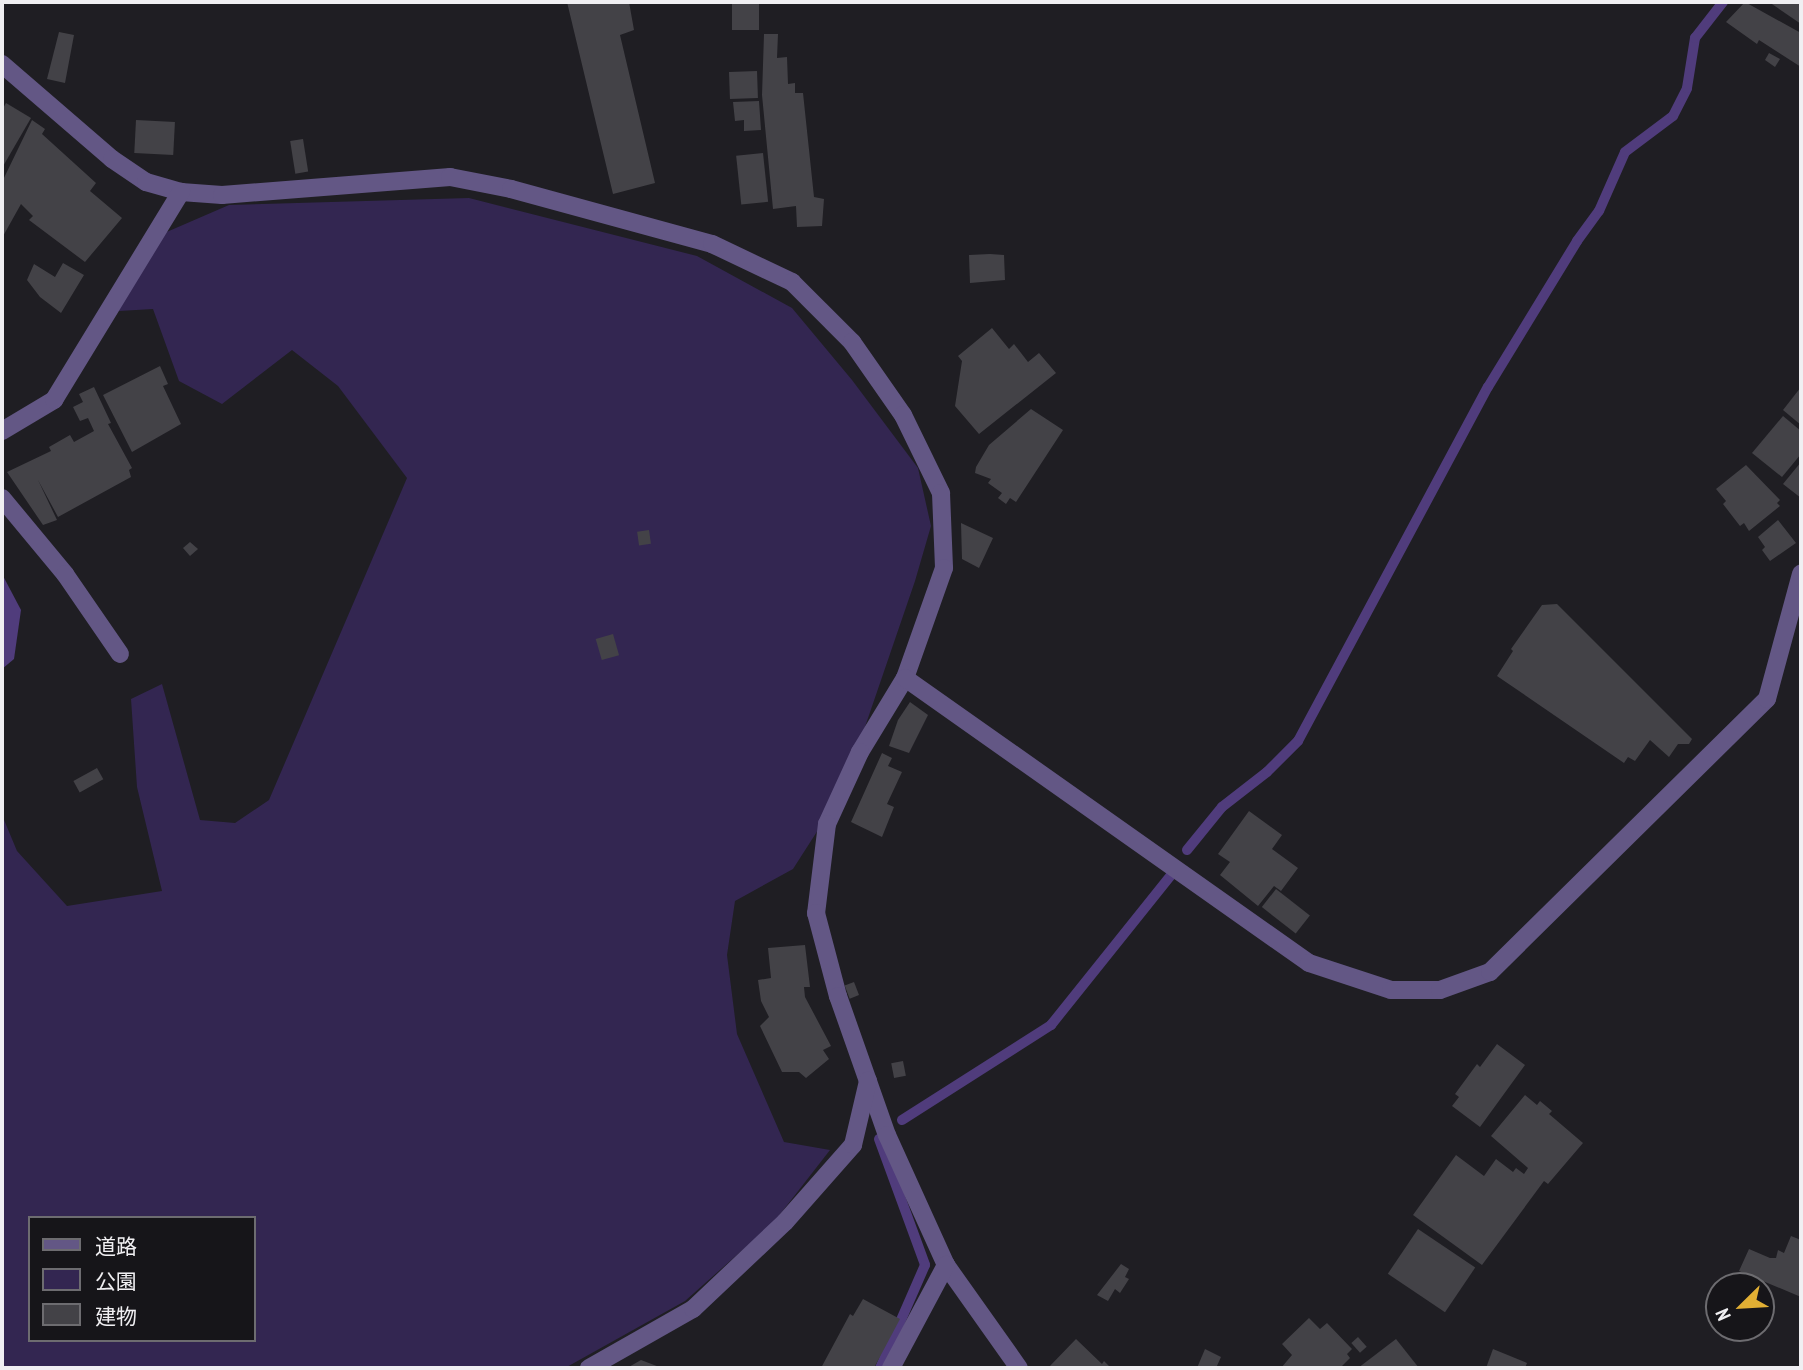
<!DOCTYPE html>
<html>
<head>
<meta charset="utf-8">
<style>
	body { margin:0 }
	#map { position:relative; width:1803px; height:1370px; overflow:hidden; background:#1f1e23; font-family:"PT Sans Narrow","Noto Sans JP",sans-serif }
	div>[style] { position:absolute }
	.green>* { inset:0; background:#332651 }
	.water>* { inset:0; background:#503c7c }
	.stream>* { height:10px; margin:-5px; padding:0 5px; transform-origin:5px; border-radius:5px; background:#503c7c }
	.building>* { inset:0; background:#434247; transform-origin:0 0 }
	.street>* { height:18px; margin:-9px; padding:0 9px; transform-origin:9px; border-radius:9px; background:#635785 }
	span { translate:-50% -50%; white-space:nowrap; text-align:center; line-height:1.15; -webkit-text-stroke:5px #161519; paint-order:stroke }
	.frame { position:absolute; inset:0; border:4px solid #f0eff2; pointer-events:none }
	.legend { position:absolute; left:28px; top:1216px; width:228px; height:126px; box-sizing:border-box; background:#161519; border:2px solid #6d6c70; margin:0; padding:9px 12px; list-style:none; font-size:21px; color:#f0eff2 }
	.legend li { display:flex; align-items:center; gap:14px; height:35px }
	.legend b { width:35px; border:2px solid #6d6c70 }
	.north { position:absolute; left:1705px; top:1272px; width:70px; height:70px; box-sizing:border-box; background:#161519; border:2px solid #6d6c70; border-radius:50%; rotate:246deg; font-size:19px; font-weight:700; line-height:28px; text-align:center; color:#f0eff2 }
	.north::after { content:''; display:block; margin:auto; width:24px; height:32px; background:#e1af34; clip-path:polygon(50% 0,100% 100%,50% 72%,0 100%) }
</style>
</head>
<body>
<div id="map">
	<div class="green">
		<i style="clip-path:polygon(evenodd,469px 198px,697px 256px,792px 308px,852px 380px,918px 468px,931px 526px,915px 581px,843px 791px,793px 869px,735px 901px,727px 955px,737px 1034px,784px 1142px,830px 1150px,774px 1222px,685px 1301px,565px 1368px,2px 1368px,2px 815px,17px 851px,67px 906px,162px 891px,137px 787px,131px 699px,162px 684px,200px 820px,235px 823px,269px 800px,407px 478px,338px 386px,292px 350px,222px 404px,179px 381px,153px 309px,119px 311px,121px 293px,162px 234px,229px 205px,469px 198px,30px 1218px,254px 1218px,254px 1340px,30px 1340px,30px 1218px)"></i>
	</div>
	<div class="water">
		<i style="clip-path:polygon(2px 574px,21px 610px,14px 659px,2px 669px)"></i>
	</div>
	<div class="stream">
		<i style="left:1187px;top:850px;width:55px;rotate:-50.9deg"></i>
		<i style="left:1222px;top:807px;width:57px;rotate:-37.9deg"></i>
		<i style="left:1267px;top:772px;width:44px;rotate:-45deg"></i>
		<i style="left:1298px;top:741px;width:402px;rotate:-61.8deg"></i>
		<i style="left:1488px;top:387px;width:171px;rotate:-58.6deg"></i>
		<i style="left:1577px;top:241px;width:37px;rotate:-54deg"></i>
		<i style="left:1599px;top:211px;width:64px;rotate:-66.2deg"></i>
		<i style="left:1625px;top:152px;width:60px;rotate:-36.9deg"></i>
		<i style="left:1673px;top:116px;width:31px;rotate:-63deg"></i>
		<i style="left:1687px;top:88px;width:51px;rotate:-80.9deg"></i>
		<i style="left:1695px;top:38px;width:46px;rotate:-52.1deg"></i>
		<i style="left:902px;top:1120px;width:177px;rotate:-32.5deg"></i>
		<i style="left:1051px;top:1025px;width:192px;rotate:-51.3deg"></i>
		<i style="left:879px;top:1139px;width:134px;rotate:69.9deg"></i>
		<i style="left:925px;top:1265px;width:112px;rotate:113.6deg"></i>
	</div>
	<div class="building">
		<i style="clip-path:polygon(567px 2px,629px 2px,634px 30px,620px 35px,655px 183px,613px 194px)"></i>
		<i style="left:732px;top:2px;width:27px;height:28px"></i>
		<i style="clip-path:polygon(1745px 2px,1801px 33px,1801px 67px,1759px 40px,1757px 44px,1726px 22px)"></i>
		<i style="clip-path:polygon(1769px 2px,1801px 2px,1801px 24px)"></i>
		<i style="clip-path:polygon(59px 32px,74px 35px,65px 83px,47px 79px)"></i>
		<i style="clip-path:polygon(764px 34px,778px 34px,777px 58px,787px 57px,788px 84px,795px 83px,795px 93px,803px 93px,814px 197px,824px 199px,822px 226px,797px 227px,796px 206px,773px 209px,762px 95px)"></i>
		<i style="clip-path:polygon(1769px 53px,1780px 59px,1775px 67px,1765px 60px)"></i>
		<i style="left:757px;top:71px;width:27px;height:28px;rotate:88deg"></i>
		<i style="clip-path:polygon(759px 101px,761px 130px,744px 131px,744px 120px,735px 121px,733px 102px)"></i>
		<i style="clip-path:polygon(6px 103px,31px 118px,2px 168px,2px 110px)"></i>
		<i style="clip-path:polygon(32px 120px,45px 129px,42px 134px,96px 183px,90px 191px,122px 218px,85px 262px,29px 220px,33px 216px,21px 204px,2px 238px,2px 182px)"></i>
		<i style="left:136px;top:120px;width:39px;height:33px;rotate:3deg"></i>
		<i style="left:303px;top:139px;width:33px;height:13px;rotate:81deg"></i>
		<i style="left:763px;top:153px;width:49px;height:27px;rotate:84deg"></i>
		<i style="clip-path:polygon(990px 254px,1004px 255px,1005px 280px,970px 283px,969px 255px)"></i>
		<i style="clip-path:polygon(63px 263px,84px 275px,61px 313px,40px 297px,27px 280px,34px 264px,55px 277px)"></i>
		<i style="clip-path:polygon(992px 328px,1009px 349px,1014px 344px,1028px 362px,1039px 353px,1056px 373px,979px 434px,955px 406px,962px 361px,958px 356px)"></i>
		<i style="clip-path:polygon(160px 366px,168px 384px,163px 386px,181px 424px,132px 452px,103px 395px)"></i>
		<i style="clip-path:polygon(94px 387px,111px 423px,108px 424px,132px 468px,129px 470px,131px 477px,58px 517px,38px 480px,57px 520px,43px 525px,7px 472px,51px 451px,49px 447px,70px 435px,74px 442px,94px 431px,88px 418px,80px 421px,73px 407px,83px 402px,79px 394px)"></i>
		<i style="clip-path:polygon(1801px 387px,1801px 425px,1783px 410px)"></i>
		<i style="clip-path:polygon(1031px 409px,1063px 430px,1016px 502px,1010px 498px,1006px 504px,998px 498px,1002px 493px,988px 483px,991px 479px,975px 473px,976px 467px,989px 445px)"></i>
		<i style="clip-path:polygon(1783px 416px,1801px 431px,1801px 454px,1782px 477px,1752px 453px)"></i>
		<i style="clip-path:polygon(1801px 462px,1801px 498px,1783px 484px)"></i>
		<i style="clip-path:polygon(1746px 465px,1780px 500px,1777px 503px,1780px 506px,1749px 531px,1744px 523px,1740px 526px,1723px 504px,1726px 501px,1716px 489px)"></i>
		<i style="clip-path:polygon(1778px 520px,1796px 543px,1770px 561px,1762px 550px,1765px 547px,1758px 537px)"></i>
		<i style="clip-path:polygon(961px 523px,993px 538px,979px 568px,962px 559px)"></i>
		<i style="left:649px;top:530px;width:14px;height:12px;rotate:82deg"></i>
		<i style="clip-path:polygon(190px 542px,198px 549px,190px 556px,183px 548px)"></i>
		<i style="clip-path:polygon(1557px 604px,1692px 739px,1689px 744px,1678px 744px,1669px 757px,1650px 740px,1635px 761px,1628px 757px,1624px 763px,1497px 676px,1513px 651px,1511px 649px,1542px 605px)"></i>
		<i style="left:613px;top:634px;width:22px;height:18px;rotate:74deg"></i>
		<i style="clip-path:polygon(910px 702px,928px 715px,909px 753px,889px 746px,898px 720px)"></i>
		<i style="clip-path:polygon(882px 753px,892px 758px,888px 766px,902px 772px,887px 804px,894px 807px,882px 837px,851px 822px)"></i>
		<i style="left:97px;top:768px;width:13px;height:27px;rotate:61deg"></i>
		<i style="clip-path:polygon(1249px 811px,1282px 835px,1272px 849px,1298px 868px,1281px 891px,1274px 886px,1258px 906px,1220px 875px,1230px 862px,1218px 854px)"></i>
		<i style="left:1276px;top:889px;width:43px;height:23px;rotate:38deg"></i>
		<i style="clip-path:polygon(805px 945px,810px 987px,804px 987px,805px 997px,831px 1046px,823px 1050px,829px 1059px,806px 1078px,799px 1072px,782px 1072px,760px 1026px,769px 1017px,761px 1001px,758px 980px,771px 978px,768px 948px)"></i>
		<i style="left:854px;top:982px;width:14px;height:10px;rotate:69deg"></i>
		<i style="clip-path:polygon(1497px 1044px,1525px 1065px,1480px 1127px,1452px 1106px,1459px 1097px,1455px 1094px,1477px 1064px,1480px 1067px)"></i>
		<i style="left:903px;top:1061px;width:15px;height:12px;rotate:79deg"></i>
		<i style="clip-path:polygon(1525px 1095px,1537px 1105px,1540px 1101px,1552px 1111px,1549px 1114px,1583px 1143px,1548px 1184px,1544px 1181px,1482px 1265px,1413px 1215px,1456px 1155px,1484px 1176px,1496px 1159px,1513px 1172px,1516px 1168px,1524px 1174px,1528px 1168px,1491px 1136px)"></i>
		<i style="left:1418px;top:1229px;width:69px;height:54px;rotate:34deg"></i>
		<i style="clip-path:polygon(1791px 1236px,1801px 1240px,1801px 1297px,1739px 1271px,1749px 1249px,1770px 1258px,1776px 1258px,1778px 1250px,1784px 1253px)"></i>
		<i style="clip-path:polygon(1121px 1264px,1129px 1269px,1125px 1277px,1129px 1279px,1120px 1293px,1115px 1289px,1108px 1301px,1097px 1295px)"></i>
		<i style="clip-path:polygon(863px 1299px,900px 1319px,874px 1368px,821px 1368px,850px 1314px,853px 1316px)"></i>
		<i style="clip-path:polygon(1309px 1318px,1320px 1329px,1327px 1323px,1352px 1349px,1347px 1354px,1350px 1358px,1340px 1368px,1281px 1368px,1292px 1355px,1282px 1344px)"></i>
		<i style="left:1358px;top:1337px;width:13px;height:9px;rotate:48deg"></i>
		<i style="clip-path:polygon(1076px 1339px,1102px 1364px,1104px 1361px,1111px 1368px,1048px 1368px)"></i>
		<i style="clip-path:polygon(1396px 1339px,1419px 1368px,1358px 1368px)"></i>
		<i style="clip-path:polygon(1205px 1349px,1221px 1357px,1216px 1368px,1197px 1368px)"></i>
		<i style="clip-path:polygon(1493px 1349px,1527px 1363px,1525px 1368px,1486px 1368px)"></i>
		<i style="clip-path:polygon(641px 1360px,662px 1368px,627px 1368px)"></i>
	</div>
	<div class="street">
		<i style="left:2px;top:64px;width:145px;rotate:40.8deg"></i>
		<i style="left:112px;top:159px;width:41px;rotate:34.1deg"></i>
		<i style="left:146px;top:182px;width:36px;rotate:16deg"></i>
		<i style="left:181px;top:192px;width:41px;rotate:4.2deg"></i>
		<i style="left:222px;top:195px;width:229px;rotate:-4.5deg"></i>
		<i style="left:450px;top:177px;width:62px;rotate:11.1deg"></i>
		<i style="left:511px;top:189px;width:208px;rotate:15.3deg"></i>
		<i style="left:712px;top:244px;width:89px;rotate:25.4deg"></i>
		<i style="left:792px;top:282px;width:85px;rotate:45deg"></i>
		<i style="left:852px;top:342px;width:89px;rotate:55.1deg"></i>
		<i style="left:903px;top:415px;width:87px;rotate:64deg"></i>
		<i style="left:941px;top:493px;width:75px;rotate:87.7deg"></i>
		<i style="left:944px;top:568px;width:117px;rotate:109.5deg"></i>
		<i style="left:905px;top:678px;width:87px;rotate:121.3deg"></i>
		<i style="left:860px;top:752px;width:79px;rotate:114.6deg"></i>
		<i style="left:827px;top:824px;width:90px;rotate:97deg"></i>
		<i style="left:816px;top:913px;width:86px;rotate:75.2deg"></i>
		<i style="left:838px;top:996px;width:147px;rotate:70.6deg"></i>
		<i style="left:887px;top:1135px;width:143px;rotate:65.6deg"></i>
		<i style="left:946px;top:1265px;width:126px;rotate:54.7deg"></i>
		<i style="left:2px;top:431px;width:61px;rotate:-30.8deg"></i>
		<i style="left:54px;top:400px;width:244px;rotate:-58.6deg"></i>
		<i style="left:2px;top:498px;width:99px;rotate:50.3deg"></i>
		<i style="left:65px;top:574px;width:97px;rotate:55.5deg"></i>
		<i style="left:905px;top:678px;width:494px;rotate:35.2deg"></i>
		<i style="left:1309px;top:963px;width:86px;rotate:18.2deg"></i>
		<i style="left:1391px;top:990px;width:49px"></i>
		<i style="left:1440px;top:990px;width:53px;rotate:-19.8deg"></i>
		<i style="left:1490px;top:972px;width:389px;rotate:-44.6deg"></i>
		<i style="left:1767px;top:699px;width:130px;rotate:-74.8deg"></i>
		<i style="left:589px;top:1368px;width:120px;rotate:-29.6deg"></i>
		<i style="left:693px;top:1309px;width:127px;rotate:-43.4deg"></i>
		<i style="left:785px;top:1222px;width:103px;rotate:-48.6deg"></i>
		<i style="left:853px;top:1145px;width:66px;rotate:-76.8deg"></i>
		<i style="left:891px;top:1368px;width:117px;rotate:-61.9deg"></i>
	</div>
	<div class="frame"></div>
	<ul class="legend">
	<li><b style="height:9px;background:#635785"></b>道路</li>
	<li><b style="height:19px;background:#332651"></b>公園</li>
	<li><b style="height:19px;background:#434247"></b>建物</li>
	</ul>
	<div class="north">N</div>
</div>
</body>
</html>
